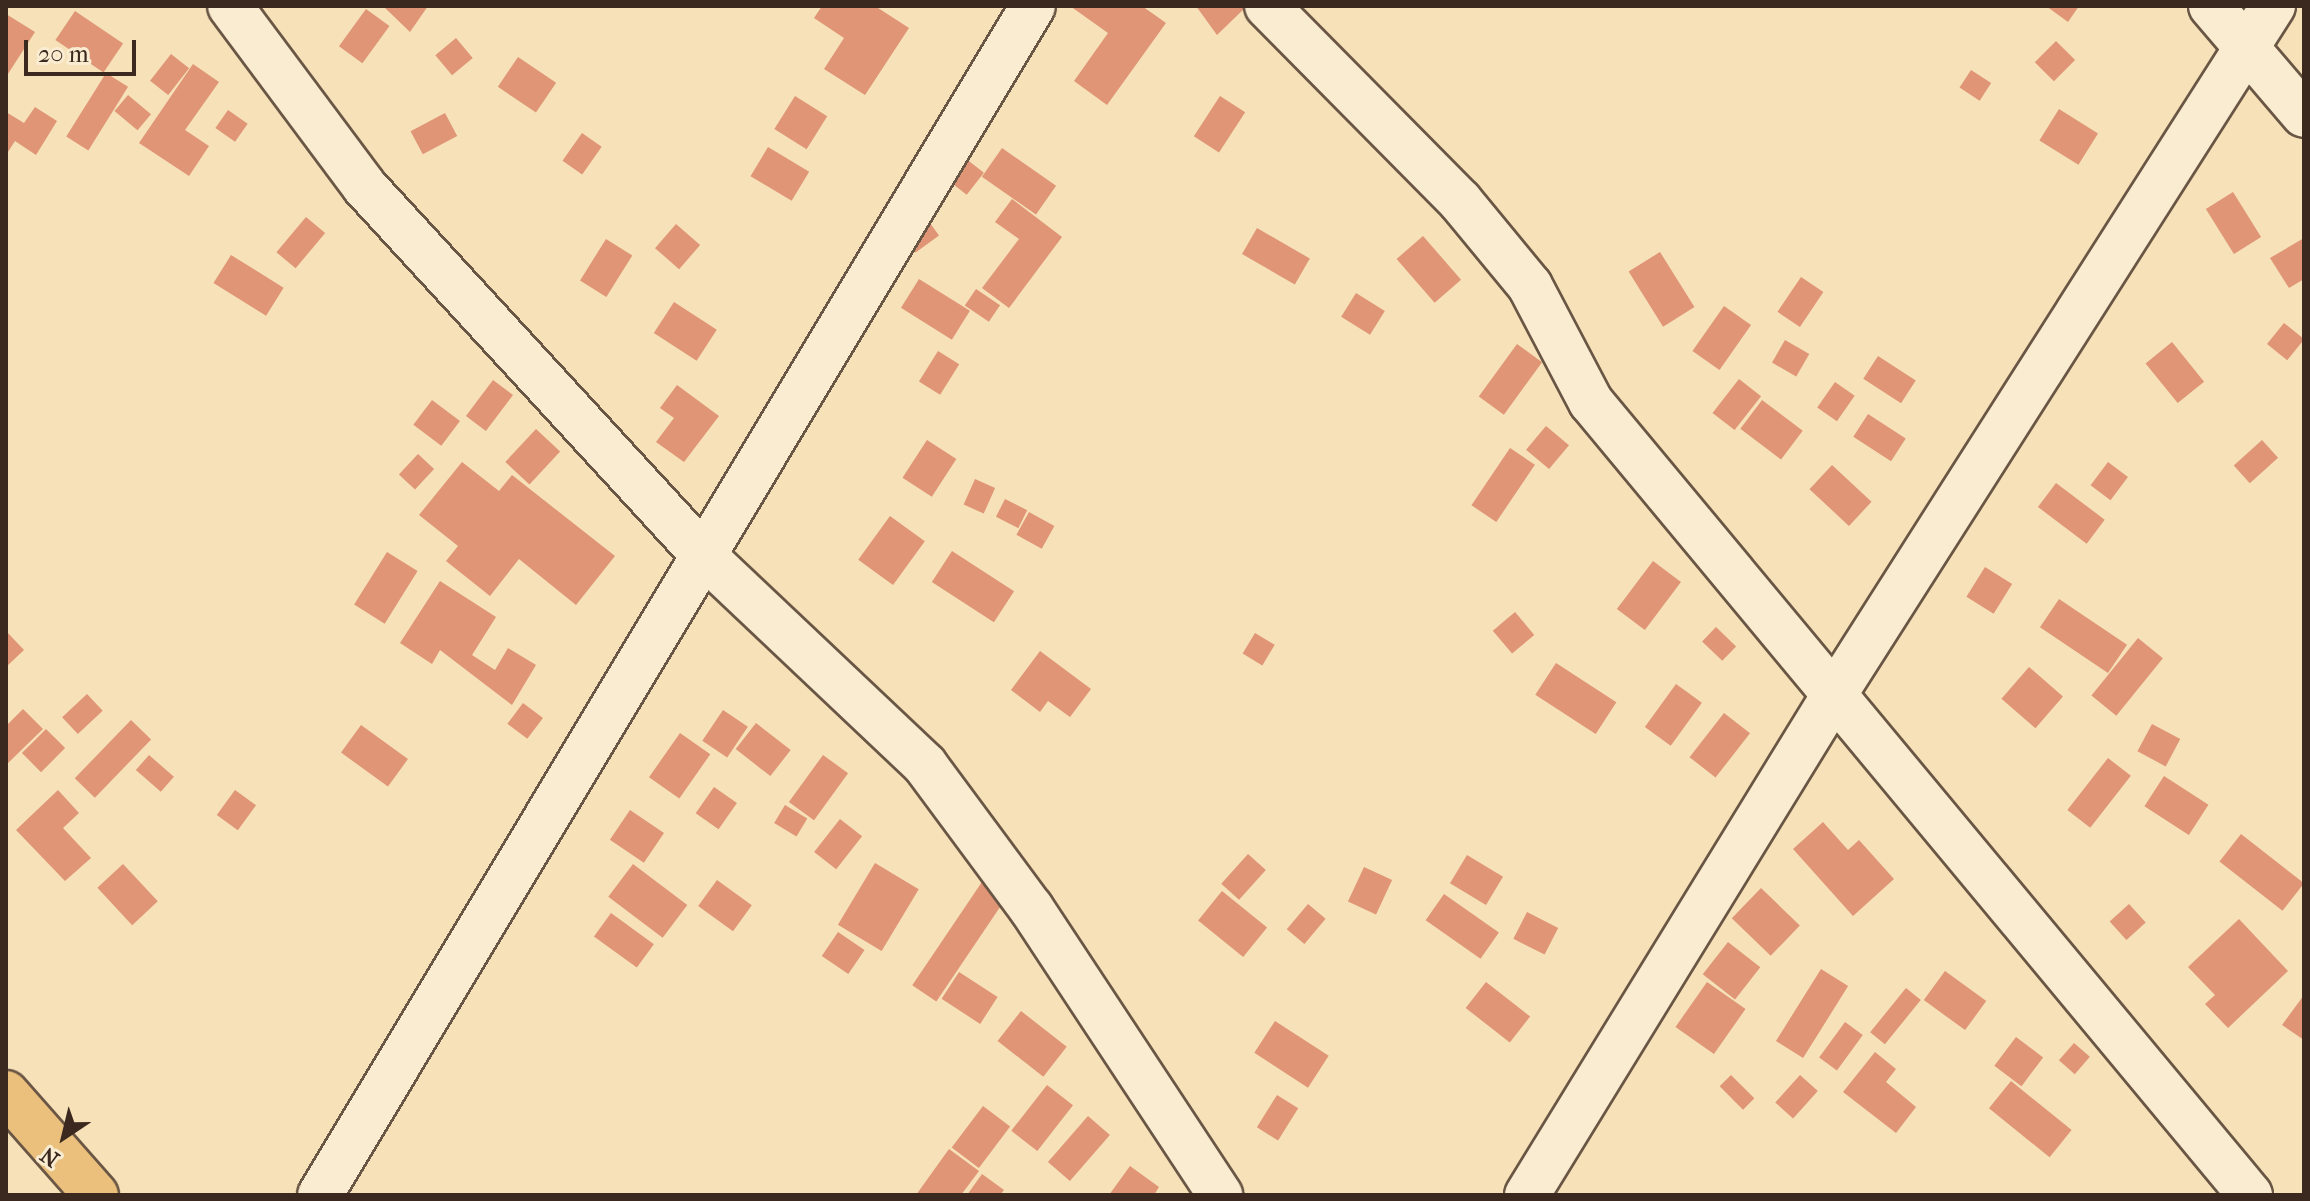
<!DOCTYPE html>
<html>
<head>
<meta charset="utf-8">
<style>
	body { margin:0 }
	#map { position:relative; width:2310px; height:1201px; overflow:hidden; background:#f6e1b8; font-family:"IM FELL French Canon",serif }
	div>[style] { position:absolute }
	.building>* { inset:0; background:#df9576; transform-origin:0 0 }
	.roads { filter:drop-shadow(2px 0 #6a5644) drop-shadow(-2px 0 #6a5644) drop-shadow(0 2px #6a5644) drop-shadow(0 -2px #6a5644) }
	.minor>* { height:44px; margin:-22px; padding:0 22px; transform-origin:22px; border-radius:22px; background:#f9ecd1 }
	.major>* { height:44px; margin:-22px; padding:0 22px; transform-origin:22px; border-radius:22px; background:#ebc07c }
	span { translate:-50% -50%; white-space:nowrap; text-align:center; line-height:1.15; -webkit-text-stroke:7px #f9ecd1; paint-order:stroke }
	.frame { position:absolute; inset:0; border:8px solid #3b281e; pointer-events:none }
	.north { position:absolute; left:24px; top:1097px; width:80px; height:80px; -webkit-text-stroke:6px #f9ecd1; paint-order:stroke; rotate:215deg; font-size:22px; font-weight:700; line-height:32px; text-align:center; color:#3b281e }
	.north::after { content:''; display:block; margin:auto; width:28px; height:36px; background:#3b281e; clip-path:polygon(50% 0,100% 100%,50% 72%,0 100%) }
	.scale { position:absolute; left:24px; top:40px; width:112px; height:36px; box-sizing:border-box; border:4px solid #3b281e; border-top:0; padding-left:10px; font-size:24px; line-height:28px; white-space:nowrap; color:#3b281e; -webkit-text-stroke:6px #f9ecd1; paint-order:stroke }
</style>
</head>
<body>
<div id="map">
	<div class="building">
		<i style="clip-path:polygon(383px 6px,428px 6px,410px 32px)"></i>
		<i style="clip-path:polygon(822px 6px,875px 6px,909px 28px,865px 95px,824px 69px,844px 38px,814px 18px)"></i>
		<i style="clip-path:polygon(1070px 6px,1142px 6px,1166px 23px,1107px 105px,1074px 81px,1108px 33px)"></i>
		<i style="clip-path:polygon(1196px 6px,1247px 6px,1217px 35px)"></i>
		<i style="clip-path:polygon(2046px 6px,2079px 6px,2068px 22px)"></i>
		<i style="left:366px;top:9px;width:29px;height:46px;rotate:36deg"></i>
		<i style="left:75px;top:11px;width:58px;height:35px;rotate:34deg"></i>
		<i style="clip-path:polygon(6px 14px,35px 32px,6px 77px)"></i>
		<i style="left:456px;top:38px;width:26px;height:27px;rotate:50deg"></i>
		<i style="left:2056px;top:41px;width:27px;height:30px;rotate:45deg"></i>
		<i style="left:171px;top:54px;width:23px;height:34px;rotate:38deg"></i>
		<i style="left:518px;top:57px;width:46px;height:36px;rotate:34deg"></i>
		<i style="clip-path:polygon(193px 64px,219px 82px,185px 130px,209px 146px,189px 176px,139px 143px)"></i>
		<i style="left:1971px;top:70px;width:24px;height:21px;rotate:33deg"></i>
		<i style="left:106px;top:73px;width:26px;height:75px;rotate:32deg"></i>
		<i style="left:128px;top:95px;width:30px;height:21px;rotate:40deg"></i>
		<i style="left:795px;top:96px;width:38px;height:39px;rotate:32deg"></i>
		<i style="left:1220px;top:96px;width:30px;height:48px;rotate:33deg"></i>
		<i style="clip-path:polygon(35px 107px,57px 121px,36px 155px,15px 141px,6px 155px,6px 112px,24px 123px)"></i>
		<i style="left:2059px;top:109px;width:46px;height:37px;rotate:32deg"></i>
		<i style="left:228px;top:110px;width:24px;height:22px;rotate:35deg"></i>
		<i style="left:445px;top:113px;width:26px;height:39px;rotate:62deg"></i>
		<i style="left:582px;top:133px;width:24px;height:34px;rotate:35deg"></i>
		<i style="left:768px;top:147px;width:48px;height:34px;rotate:31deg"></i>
		<i style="left:1002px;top:148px;width:66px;height:35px;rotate:35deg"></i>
		<i style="left:965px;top:158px;width:24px;height:28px;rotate:38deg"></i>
		<i style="left:2233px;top:192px;width:53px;height:32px;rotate:58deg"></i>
		<i style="clip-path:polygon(1012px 199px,1062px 237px,1009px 308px,982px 288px,1019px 239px,995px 222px)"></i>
		<i style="left:922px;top:212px;width:29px;height:29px;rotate:54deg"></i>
		<i style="left:306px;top:217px;width:25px;height:46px;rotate:40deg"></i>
		<i style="left:676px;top:224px;width:32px;height:32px;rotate:41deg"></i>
		<i style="left:1257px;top:228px;width:61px;height:30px;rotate:30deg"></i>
		<i style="left:1423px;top:236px;width:58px;height:35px;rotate:49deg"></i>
		<i style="clip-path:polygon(2304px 238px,2304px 279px,2289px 288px,2270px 258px)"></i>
		<i style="left:606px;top:239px;width:31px;height:49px;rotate:32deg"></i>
		<i style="left:1660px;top:252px;width:65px;height:37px;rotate:58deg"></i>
		<i style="left:231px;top:255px;width:62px;height:33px;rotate:32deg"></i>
		<i style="left:1801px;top:277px;width:27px;height:42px;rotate:34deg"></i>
		<i style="left:919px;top:279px;width:60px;height:34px;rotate:32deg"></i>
		<i style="left:976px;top:289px;width:29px;height:20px;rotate:34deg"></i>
		<i style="left:1356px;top:293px;width:34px;height:28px;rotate:32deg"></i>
		<i style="left:674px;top:302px;width:51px;height:37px;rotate:33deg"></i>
		<i style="left:1724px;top:306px;width:33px;height:55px;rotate:35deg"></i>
		<i style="left:2284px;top:323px;width:26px;height:27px;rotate:39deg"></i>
		<i style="left:1785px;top:340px;width:28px;height:26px;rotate:30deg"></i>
		<i style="left:2172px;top:342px;width:51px;height:34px;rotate:51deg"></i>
		<i style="left:1517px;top:344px;width:31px;height:65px;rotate:36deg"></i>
		<i style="left:938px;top:351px;width:25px;height:36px;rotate:32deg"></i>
		<i style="left:1878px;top:356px;width:45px;height:27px;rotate:33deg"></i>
		<i style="left:1739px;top:379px;width:28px;height:43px;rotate:38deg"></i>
		<i style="left:493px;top:380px;width:25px;height:45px;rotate:37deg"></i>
		<i style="left:1835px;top:382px;width:24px;height:31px;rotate:35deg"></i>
		<i style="clip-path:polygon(677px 385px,719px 416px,684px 462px,656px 442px,674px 418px,660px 408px)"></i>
		<i style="left:432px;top:400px;width:35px;height:31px;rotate:37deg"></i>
		<i style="left:1762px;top:400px;width:51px;height:36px;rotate:37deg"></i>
		<i style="left:1868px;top:414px;width:45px;height:27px;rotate:33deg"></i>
		<i style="left:1546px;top:426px;width:30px;height:31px;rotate:40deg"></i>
		<i style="left:536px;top:429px;width:33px;height:45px;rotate:43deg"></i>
		<i style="left:927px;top:440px;width:35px;height:45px;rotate:33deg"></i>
		<i style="left:2262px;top:440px;width:24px;height:38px;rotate:48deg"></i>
		<i style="left:1510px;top:448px;width:30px;height:69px;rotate:34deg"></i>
		<i style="left:418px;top:454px;width:22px;height:28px;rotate:43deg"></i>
		<i style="clip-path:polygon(462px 462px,499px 491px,512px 475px,615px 556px,576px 605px,519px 559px,490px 596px,446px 561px,458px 546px,419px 515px)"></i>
		<i style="left:2108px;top:462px;width:25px;height:29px;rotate:37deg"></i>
		<i style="left:1832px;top:465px;width:54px;height:33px;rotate:43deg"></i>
		<i style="left:975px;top:479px;width:22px;height:28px;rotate:24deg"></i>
		<i style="left:2056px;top:483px;width:61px;height:30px;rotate:37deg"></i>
		<i style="left:1005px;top:499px;width:25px;height:20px;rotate:27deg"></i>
		<i style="left:1029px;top:512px;width:29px;height:26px;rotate:29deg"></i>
		<i style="left:890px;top:516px;width:43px;height:54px;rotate:36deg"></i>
		<i style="left:952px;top:551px;width:74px;height:37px;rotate:33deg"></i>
		<i style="left:387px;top:552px;width:36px;height:62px;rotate:32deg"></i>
		<i style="left:1653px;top:561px;width:35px;height:60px;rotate:37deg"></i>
		<i style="left:1985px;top:567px;width:32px;height:35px;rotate:32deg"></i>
		<i style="clip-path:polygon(440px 581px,496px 617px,472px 655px,495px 670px,508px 648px,536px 665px,512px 705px,440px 650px,432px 664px,400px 643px)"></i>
		<i style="left:2059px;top:599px;width:82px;height:34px;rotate:34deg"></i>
		<i style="left:1515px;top:612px;width:30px;height:29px;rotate:50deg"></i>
		<i style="left:1716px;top:627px;width:28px;height:20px;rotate:44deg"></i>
		<i style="clip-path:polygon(6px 631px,24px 650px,6px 667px)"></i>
		<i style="left:1255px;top:633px;width:23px;height:24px;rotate:31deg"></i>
		<i style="left:2138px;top:638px;width:32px;height:74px;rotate:39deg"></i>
		<i style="clip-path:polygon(1040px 651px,1091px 689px,1070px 717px,1048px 701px,1040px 712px,1011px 690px)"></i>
		<i style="left:1556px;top:663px;width:72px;height:38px;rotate:33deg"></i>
		<i style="left:2029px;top:667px;width:45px;height:42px;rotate:41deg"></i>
		<i style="left:1676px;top:684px;width:32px;height:53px;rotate:36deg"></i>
		<i style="left:87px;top:694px;width:23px;height:34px;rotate:47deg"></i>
		<i style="left:523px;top:703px;width:25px;height:26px;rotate:37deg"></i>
		<i style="clip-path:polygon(23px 709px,43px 729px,6px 765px,6px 726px)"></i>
		<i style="left:723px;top:710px;width:30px;height:37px;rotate:34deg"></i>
		<i style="left:1724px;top:713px;width:33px;height:56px;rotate:38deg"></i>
		<i style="left:131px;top:720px;width:28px;height:81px;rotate:44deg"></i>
		<i style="left:756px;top:723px;width:44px;height:33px;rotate:38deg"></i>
		<i style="left:2152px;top:724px;width:32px;height:31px;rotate:28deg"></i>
		<i style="left:361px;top:725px;width:58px;height:34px;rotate:36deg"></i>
		<i style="left:46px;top:729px;width:27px;height:34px;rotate:45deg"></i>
		<i style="left:680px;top:733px;width:37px;height:54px;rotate:35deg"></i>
		<i style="left:149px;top:755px;width:33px;height:20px;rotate:41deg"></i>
		<i style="left:823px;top:755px;width:31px;height:58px;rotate:36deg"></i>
		<i style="left:2108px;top:758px;width:29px;height:66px;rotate:38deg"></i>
		<i style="left:2164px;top:776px;width:53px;height:36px;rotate:33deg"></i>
		<i style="left:714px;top:787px;width:28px;height:32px;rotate:35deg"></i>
		<i style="clip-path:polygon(58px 790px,79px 813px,63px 828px,91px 858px,65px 881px,16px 830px)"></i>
		<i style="left:235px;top:790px;width:26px;height:31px;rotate:36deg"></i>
		<i style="left:785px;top:805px;width:26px;height:21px;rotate:31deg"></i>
		<i style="left:630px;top:810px;width:41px;height:36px;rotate:34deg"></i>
		<i style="left:840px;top:819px;width:28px;height:42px;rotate:38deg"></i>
		<i style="clip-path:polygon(1823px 822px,1848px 850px,1859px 840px,1894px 879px,1853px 916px,1793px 849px)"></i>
		<i style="left:2241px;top:834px;width:80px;height:35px;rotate:38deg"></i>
		<i style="left:1248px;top:854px;width:24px;height:40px;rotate:42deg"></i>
		<i style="left:1467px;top:855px;width:42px;height:33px;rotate:31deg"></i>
		<i style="left:875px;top:863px;width:51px;height:72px;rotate:31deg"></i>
		<i style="left:123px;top:864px;width:51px;height:35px;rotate:47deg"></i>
		<i style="left:633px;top:864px;width:68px;height:41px;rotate:37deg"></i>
		<i style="left:1364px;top:867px;width:31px;height:38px;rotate:25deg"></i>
		<i style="left:990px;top:870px;width:29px;height:139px;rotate:34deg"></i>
		<i style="left:717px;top:880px;width:43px;height:32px;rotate:36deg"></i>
		<i style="left:1761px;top:888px;width:54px;height:42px;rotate:44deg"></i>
		<i style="left:1222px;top:891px;width:58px;height:38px;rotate:39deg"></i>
		<i style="left:1444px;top:894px;width:67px;height:32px;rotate:35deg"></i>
		<i style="left:1308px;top:904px;width:23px;height:33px;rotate:40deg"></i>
		<i style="left:2129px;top:904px;width:25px;height:26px;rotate:48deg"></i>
		<i style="left:1527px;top:912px;width:35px;height:30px;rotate:27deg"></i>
		<i style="left:611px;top:913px;width:53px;height:29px;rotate:36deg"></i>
		<i style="clip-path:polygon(2239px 919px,2288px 971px,2228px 1028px,2205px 1004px,2215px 995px,2188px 967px)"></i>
		<i style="left:838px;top:932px;width:32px;height:29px;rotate:34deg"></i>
		<i style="left:1728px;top:942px;width:41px;height:41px;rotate:38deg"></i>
		<i style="left:1821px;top:969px;width:32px;height:85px;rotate:32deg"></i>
		<i style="left:1945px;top:971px;width:51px;height:36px;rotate:36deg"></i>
		<i style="left:959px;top:972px;width:46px;height:32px;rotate:33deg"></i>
		<i style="left:1486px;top:982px;width:56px;height:33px;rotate:38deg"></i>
		<i style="left:1707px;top:982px;width:47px;height:55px;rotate:35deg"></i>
		<i style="left:1906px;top:988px;width:19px;height:57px;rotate:39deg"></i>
		<i style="clip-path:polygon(2304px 995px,2304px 1040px,2282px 1025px)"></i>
		<i style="left:1021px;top:1011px;width:58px;height:38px;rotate:38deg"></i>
		<i style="left:1275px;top:1021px;width:64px;height:38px;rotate:33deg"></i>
		<i style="left:1845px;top:1022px;width:22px;height:44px;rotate:36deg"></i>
		<i style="left:2016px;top:1037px;width:34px;height:36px;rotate:37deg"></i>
		<i style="left:2074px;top:1043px;width:21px;height:23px;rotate:41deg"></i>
		<i style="clip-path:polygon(1875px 1052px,1896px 1069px,1886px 1082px,1916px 1107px,1896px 1133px,1843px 1092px)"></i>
		<i style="left:1731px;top:1075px;width:33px;height:16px;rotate:45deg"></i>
		<i style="left:1800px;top:1075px;width:24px;height:37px;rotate:42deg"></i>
		<i style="left:2011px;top:1081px;width:78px;height:35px;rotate:39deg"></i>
		<i style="left:1047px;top:1085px;width:33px;height:58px;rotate:38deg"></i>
		<i style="left:1277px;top:1095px;width:25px;height:38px;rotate:32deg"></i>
		<i style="left:983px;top:1106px;width:34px;height:52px;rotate:37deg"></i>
		<i style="left:1088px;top:1116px;width:29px;height:61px;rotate:41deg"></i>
		<i style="clip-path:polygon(949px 1149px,979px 1171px,961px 1195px,916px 1195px)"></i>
		<i style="clip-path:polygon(1130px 1166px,1159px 1187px,1154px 1195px,1109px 1195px)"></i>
		<i style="clip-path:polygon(982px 1174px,1004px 1190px,1000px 1195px,967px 1195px)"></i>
	</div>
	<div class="roads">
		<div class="minor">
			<i style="left:230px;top:6px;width:224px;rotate:53.3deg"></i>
			<i style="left:364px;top:186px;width:500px;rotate:47.4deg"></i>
			<i style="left:702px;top:554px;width:307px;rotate:43.4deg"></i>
			<i style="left:925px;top:765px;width:178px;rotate:53.5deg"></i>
			<i style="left:1031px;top:908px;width:344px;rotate:56.6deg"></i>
			<i style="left:1267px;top:6px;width:274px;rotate:45.3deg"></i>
			<i style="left:1460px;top:201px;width:110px;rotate:50.5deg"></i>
			<i style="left:1530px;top:286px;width:131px;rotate:62.3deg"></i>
			<i style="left:1591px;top:402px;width:1031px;rotate:50.27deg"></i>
			<i style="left:2211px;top:6px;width:143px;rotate:49.5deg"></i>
			<i style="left:320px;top:1195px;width:1386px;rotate:-59.05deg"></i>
			<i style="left:1527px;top:1195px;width:587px;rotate:-58.45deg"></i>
			<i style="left:1834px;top:695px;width:817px;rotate:-57.5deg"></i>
		</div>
		<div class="major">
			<i style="left:6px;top:1093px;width:136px;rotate:48.6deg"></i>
		</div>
	</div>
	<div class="frame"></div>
	<div class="north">N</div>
	<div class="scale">20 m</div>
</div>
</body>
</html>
